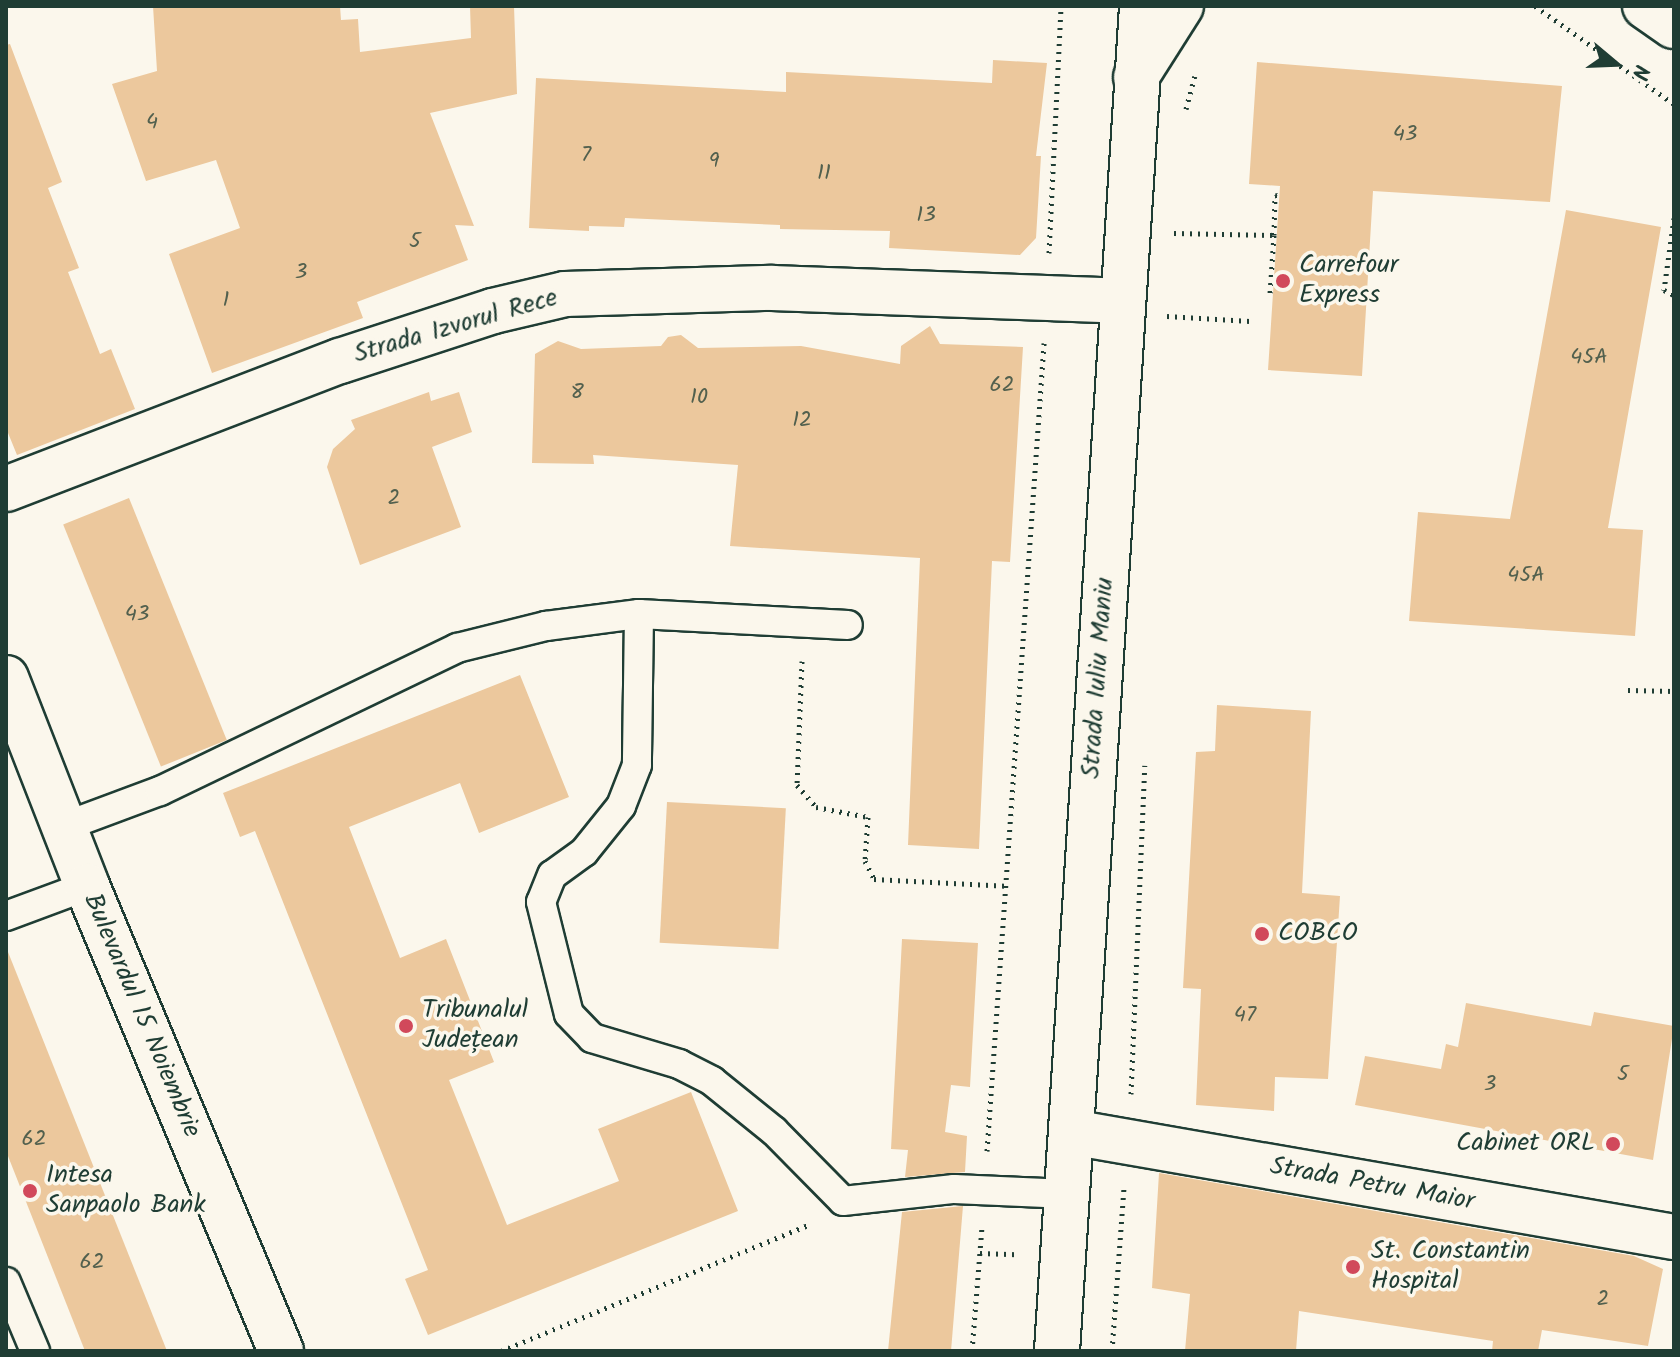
<!DOCTYPE html>
<html>
<head>
<meta charset="utf-8">
<style>
	body { margin:0 }
	#map { position:relative; width:1680px; height:1357px; overflow:hidden; background:#fbf7ec; font-family:Kalam,sans-serif }
	div>[style] { position:absolute }
	.building>* { inset:0; background:#ecc89d; transform-origin:0 0 }
	.path>* { height:5px; margin-top:-2.5px; transform-origin:0; background:repeating-linear-gradient(90deg,#1f3d34 0 2px,transparent 0 8px) }
	.roads { filter:drop-shadow(2px 0 #1f3d34) drop-shadow(-2px 0 #1f3d34) drop-shadow(0 2px #1f3d34) drop-shadow(0 -2px #1f3d34) }
	.lane>* { height:28px; margin:-14px; padding:0 14px; transform-origin:14px; border-radius:14px; background:#fbf7ec }
	.street>* { height:44px; margin:-22px; padding:0 22px; transform-origin:22px; border-radius:22px; background:#fbf7ec }
	.secondary>* { height:44px; margin:-22px; padding:0 22px; transform-origin:22px; border-radius:22px; background:#fbf7ec }
	.primary>* { height:44px; margin:-22px; padding:0 22px; transform-origin:22px; border-radius:22px; background:#fbf7ec }
	.dots>* { width:22px; height:22px; translate:-50% -50%; box-sizing:border-box; border:4px solid #fbf7ec; border-radius:50% }
	span { translate:-50% -50%; white-space:nowrap; text-align:center; line-height:1.15; -webkit-text-stroke:7px #fbf7ec; paint-order:stroke }
	.number-label { font-size:22px; color:#52604e }
	.number-label span { -webkit-text-stroke-width:0 }
	.poi-label { font-size:26px; color:#1f3d34 }
	.left { translate:0 -50%; text-align:left }
	.right { translate:-100% -50%; text-align:right }
	.street-label { font-size:26px; color:#1f3d34 }
	.frame { position:absolute; inset:0; border:8px solid #1f3d34; pointer-events:none }
	.north { position:absolute; left:1576px; top:24px; width:80px; height:80px; -webkit-text-stroke:6px #fbf7ec; paint-order:stroke; rotate:109deg; font-size:22px; font-weight:700; line-height:32px; text-align:center; color:#1f3d34 }
	.north::after { content:''; display:block; margin:auto; width:28px; height:36px; background:#1f3d34; clip-path:polygon(50% 0,100% 100%,50% 72%,0 100%) }
</style>
</head>
<body>
<div id="map">
	<div class="building">
		<i style="clip-path:polygon(153px 6px,340px 6px,341px 20px,358px 19px,360px 52px,471px 38px,470px 6px,514px 6px,517px 94px,430px 113px,474px 226px,455px 225px,468px 260px,357px 302px,363px 318px,212px 373px,169px 254px,240px 228px,216px 160px,146px 181px,112px 84px,157px 71px)"></i>
		<i style="clip-path:polygon(10px 44px,62px 182px,48px 188px,79px 268px,68px 272px,100px 354px,111px 349px,135px 409px,17px 455px,6px 428px,6px 45px)"></i>
		<i style="clip-path:polygon(993px 60px,1047px 63px,1036px 156px,1041px 156px,1036px 238px,1020px 255px,889px 248px,890px 231px,780px 229px,780px 225px,625px 218px,624px 227px,589px 226px,589px 231px,529px 228px,536px 78px,786px 92px,786px 72px,992px 83px)"></i>
		<i style="clip-path:polygon(1257px 62px,1562px 86px,1550px 202px,1373px 191px,1362px 376px,1268px 370px,1280px 186px,1249px 184px)"></i>
		<i style="clip-path:polygon(1566px 210px,1661px 227px,1608px 528px,1643px 530px,1635px 636px,1409px 621px,1418px 512px,1510px 519px)"></i>
		<i style="clip-path:polygon(930px 326px,940px 344px,1023px 347px,1010px 562px,992px 561px,979px 849px,908px 845px,920px 558px,730px 546px,738px 465px,593px 455px,594px 464px,532px 463px,535px 354px,558px 341px,581px 349px,661px 346px,668px 337px,681px 335px,698px 348px,801px 346px,900px 364px,901px 346px)"></i>
		<i style="clip-path:polygon(429px 392px,431px 401px,459px 392px,472px 432px,432px 447px,461px 527px,360px 565px,327px 467px,333px 449px,355px 429px,351px 420px)"></i>
		<i style="left:129px;top:498px;width:261px;height:71px;rotate:68deg"></i>
		<i style="clip-path:polygon(520px 675px,569px 797px,479px 833px,460px 783px,349px 827px,400px 958px,446px 939px,494px 1062px,449px 1080px,507px 1225px,619px 1181px,598px 1129px,691px 1092px,738px 1211px,428px 1335px,405px 1279px,428px 1270px,255px 831px,240px 837px,223px 793px)"></i>
		<i style="clip-path:polygon(1217px 705px,1311px 711px,1302px 893px,1340px 896px,1328px 1079px,1275px 1077px,1274px 1111px,1196px 1105px,1201px 989px,1183px 988px,1196px 752px,1215px 751px)"></i>
		<i style="left:667px;top:802px;width:119px;height:141px;rotate:3deg"></i>
		<i style="clip-path:polygon(902px 939px,978px 943px,970px 1087px,951px 1085px,945px 1132px,967px 1136px,965px 1172px,905px 1177px,908px 1150px,891px 1149px)"></i>
		<i style="clip-path:polygon(6px 952px,8px 952px,167px 1351px,85px 1351px,6px 1151px)"></i>
		<i style="clip-path:polygon(1466px 1003px,1591px 1026px,1594px 1012px,1674px 1026px,1653px 1160px,1355px 1105px,1365px 1056px,1441px 1069px,1446px 1044px,1458px 1047px)"></i>
		<i style="clip-path:polygon(1159px 1173px,1634px 1256px,1663px 1269px,1648px 1346px,1542px 1330px,1538px 1351px,1492px 1351px,1493px 1341px,1299px 1311px,1296px 1351px,1185px 1351px,1190px 1294px,1152px 1288px)"></i>
		<i style="clip-path:polygon(963px 1206px,951px 1351px,888px 1351px,902px 1212px)"></i>
	</div>
	<div class="path">
		<i style="left:1535px;top:6px;width:170px;rotate:35.2deg"></i>
		<i style="left:1186px;top:109px;width:34px;rotate:-75deg"></i>
		<i style="left:1674px;top:218px;width:73px;rotate:97.9deg"></i>
		<i style="left:1664px;top:290px;width:11px;rotate:27deg"></i>
		<i style="left:1174px;top:233px;width:100px;rotate:1.1deg"></i>
		<i style="left:1274px;top:235px;width:58px;rotate:93.9deg"></i>
		<i style="left:1274px;top:235px;width:40px;rotate:-88.6deg"></i>
		<i style="left:1275px;top:195px;width:4px;rotate:14deg"></i>
		<i style="left:1049px;top:253px;width:247px;rotate:-87.2deg"></i>
		<i style="left:1167px;top:316px;width:83px;rotate:3.4deg"></i>
		<i style="left:802px;top:661px;width:124px;rotate:92.3deg"></i>
		<i style="left:797px;top:785px;width:29px;rotate:49deg"></i>
		<i style="left:816px;top:807px;width:53px;rotate:10.9deg"></i>
		<i style="left:868px;top:817px;width:44px;rotate:93.9deg"></i>
		<i style="left:865px;top:861px;width:20px;rotate:63deg"></i>
		<i style="left:874px;top:879px;width:136px;rotate:2.9deg"></i>
		<i style="left:1628px;top:690px;width:46px;rotate:1.2deg"></i>
		<i style="left:1131px;top:1094px;width:329px;rotate:-87.6deg"></i>
		<i style="left:987px;top:1151px;width:810px;rotate:-85.96deg"></i>
		<i style="left:980px;top:1253px;width:36px;rotate:2deg"></i>
		<i style="left:501px;top:1351px;width:335px;rotate:-22.3deg"></i>
		<i style="left:972px;top:1351px;width:123px;rotate:-85.4deg"></i>
		<i style="left:1112px;top:1351px;width:163px;rotate:-85.8deg"></i>
	</div>
	<div class="roads">
		<div class="lane">
			<i style="left:639px;top:614px;width:151px;rotate:90.8deg"></i>
			<i style="left:637px;top:765px;width:44px;rotate:111.3deg"></i>
			<i style="left:621px;top:806px;width:59px;rotate:128.8deg"></i>
			<i style="left:584px;top:852px;width:39px;rotate:144deg"></i>
			<i style="left:552px;top:875px;width:29px;rotate:112deg"></i>
			<i style="left:541px;top:902px;width:115px;rotate:76deg"></i>
			<i style="left:569px;top:1014px;width:33px;rotate:46deg"></i>
			<i style="left:592px;top:1038px;width:91px;rotate:16.6deg"></i>
			<i style="left:679px;top:1064px;width:37px;rotate:27deg"></i>
			<i style="left:712px;top:1081px;width:80px;rotate:38.9deg"></i>
			<i style="left:774px;top:1131px;width:98px;rotate:45.4deg"></i>
			<i style="left:843px;top:1201px;width:112px;rotate:-6.2deg"></i>
			<i style="left:954px;top:1189px;width:114px;rotate:2.5deg"></i>
			<i style="left:63px;top:827px;width:103px;rotate:-20.4deg"></i>
			<i style="left:160px;top:791px;width:330px;rotate:-25.7deg"></i>
			<i style="left:457px;top:648px;width:92px;rotate:-13.9deg"></i>
			<i style="left:546px;top:626px;width:94px;rotate:-7.4deg"></i>
			<i style="left:639px;top:614px;width:209px;rotate:3deg"></i>
			<i style="left:6px;top:916px;width:86px;rotate:-20.3deg"></i>
			<i style="left:6px;top:1282px;width:75px;rotate:67.2deg"></i>
		</div>
		<div class="street">
			<i style="left:6px;top:489px;width:358px;rotate:-21deg"></i>
			<i style="left:340px;top:361px;width:161px;rotate:-18.1deg"></i>
			<i style="left:493px;top:311px;width:74px;rotate:-13.3deg"></i>
			<i style="left:565px;top:294px;width:207px;rotate:-1.7deg"></i>
			<i style="left:772px;top:288px;width:350px;rotate:2.1deg"></i>
			<i style="left:1071px;top:1132px;width:612px;rotate:9.88deg"></i>
		</div>
		<div class="secondary">
			<i style="left:1645px;top:6px;width:35px;rotate:35deg"></i>
			<i style="left:1136px;top:77px;width:84px;rotate:-57.6deg"></i>
		</div>
		<div class="primary">
			<i style="left:6px;top:678px;width:223px;rotate:68.7deg"></i>
			<i style="left:87px;top:886px;width:504px;rotate:67.35deg"></i>
			<i style="left:1057px;top:1351px;width:1348px;rotate:-86.38deg"></i>
		</div>
	</div>
	<div class="dots">
		<i style="left:1283px;top:281px;background:#d1495b"></i>
		<i style="left:1262px;top:934px;background:#d1495b"></i>
		<i style="left:406px;top:1026px;background:#d1495b"></i>
		<i style="left:1613px;top:1144px;background:#d1495b"></i>
		<i style="left:30px;top:1191px;background:#d1495b"></i>
		<i style="left:1353px;top:1267px;background:#d1495b"></i>
	</div>
	<div class="number-label">
		<span style="left:152px;top:123px">4</span>
		<span style="left:1405px;top:135px">43</span>
		<span style="left:586px;top:156px">7</span>
		<span style="left:714px;top:162px">9</span>
		<span style="left:824px;top:174px">11</span>
		<span style="left:926px;top:216px">13</span>
		<span style="left:415px;top:242px">5</span>
		<span style="left:301px;top:273px">3</span>
		<span style="left:226px;top:301px">1</span>
		<span style="left:1589px;top:358px">45A</span>
		<span style="left:1002px;top:386px">62</span>
		<span style="left:577px;top:393px">8</span>
		<span style="left:699px;top:398px">10</span>
		<span style="left:802px;top:421px">12</span>
		<span style="left:394px;top:499px">2</span>
		<span style="left:1526px;top:576px">45A</span>
		<span style="left:137px;top:615px">43</span>
		<span style="left:1245px;top:1016px">47</span>
		<span style="left:1623px;top:1075px">5</span>
		<span style="left:1490px;top:1085px">3</span>
		<span style="left:34px;top:1140px">62</span>
		<span style="left:92px;top:1263px">62</span>
		<span style="left:1603px;top:1300px">2</span>
	</div>
	<div class="poi-label">
		<span class="left" style="left:1299px;top:281px">Carrefour<br>Express</span>
		<span class="left" style="left:1278px;top:934px">COBCO</span>
		<span class="left" style="left:422px;top:1026px">Tribunalul<br>Județean</span>
		<span class="right" style="left:1595px;top:1144px">Cabinet ORL</span>
		<span class="left" style="left:46px;top:1191px">Intesa<br>Sanpaolo Bank</span>
		<span class="left" style="left:1371px;top:1267px">St. Constantin<br>Hospital</span>
	</div>
	<div class="street-label">
		<span style="left:456px;top:327px;rotate:-16deg">Strada Izvorul Rece</span>
		<span style="left:1099px;top:678px;rotate:-86deg">Strada Iuliu Maniu</span>
		<span style="left:141px;top:1016px;rotate:67deg">Bulevardul 15 Noiembrie</span>
		<span style="left:1372px;top:1185px;rotate:10deg">Strada Petru Maior</span>
	</div>
	<div class="frame"></div>
	<div class="north">N</div>
</div>
</body>
</html>
